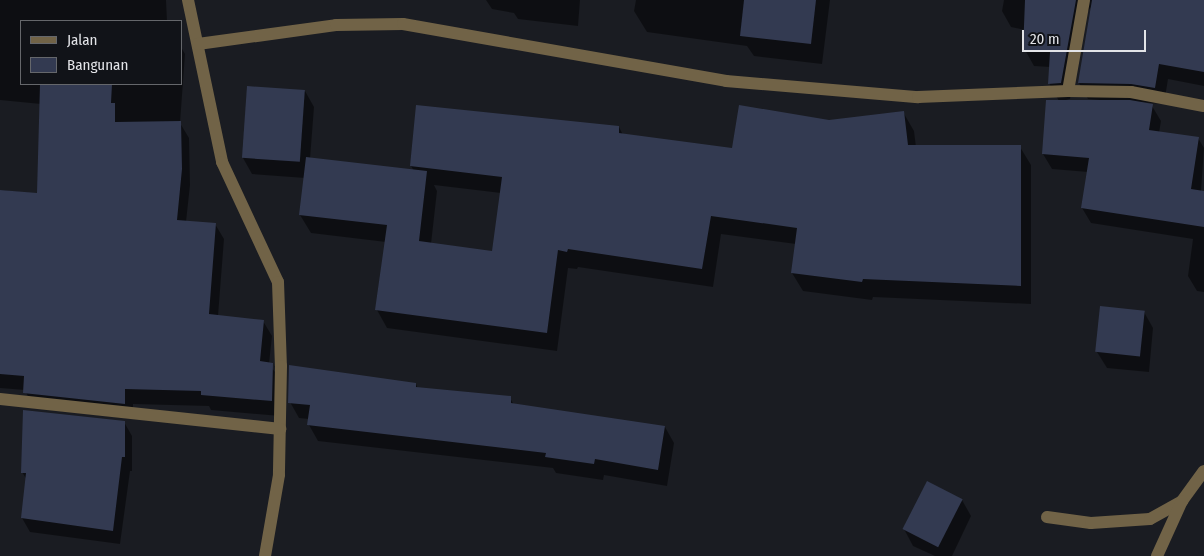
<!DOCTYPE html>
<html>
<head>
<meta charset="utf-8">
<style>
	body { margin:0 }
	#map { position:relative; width:1204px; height:556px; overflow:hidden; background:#1a1c22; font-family:"Fira Sans Condensed",sans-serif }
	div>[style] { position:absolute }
	.shadow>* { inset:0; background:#0007 }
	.building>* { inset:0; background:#333a51; transform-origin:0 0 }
	.street>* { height:12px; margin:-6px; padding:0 6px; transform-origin:6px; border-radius:6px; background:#716347 }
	span { translate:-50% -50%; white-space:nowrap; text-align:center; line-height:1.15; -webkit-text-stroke:5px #111318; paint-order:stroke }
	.legend { position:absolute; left:20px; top:20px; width:162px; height:65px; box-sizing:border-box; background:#111318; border:1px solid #65676b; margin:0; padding:6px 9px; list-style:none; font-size:15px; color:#e3e4e8 }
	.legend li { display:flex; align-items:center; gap:10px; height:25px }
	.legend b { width:25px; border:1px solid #65676b }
	.scale { position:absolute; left:1022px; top:30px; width:124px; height:22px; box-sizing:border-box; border:2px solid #e3e4e8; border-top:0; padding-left:6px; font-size:15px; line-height:18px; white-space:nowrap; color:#e3e4e8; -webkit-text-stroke:4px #111318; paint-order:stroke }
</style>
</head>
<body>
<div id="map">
	<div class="shadow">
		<i style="clip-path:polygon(0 0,166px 0,167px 21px,21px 21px,21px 84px,181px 84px,181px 47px,185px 54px,180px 123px,189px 138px,190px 185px,186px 222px,215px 224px,224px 239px,218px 316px,263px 321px,272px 336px,269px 364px,281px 380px,280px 416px,211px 410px,209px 406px,133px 404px,133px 419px,33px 408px,25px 390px,0 388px,0 190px,38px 194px,41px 104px,0 100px)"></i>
		<i style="clip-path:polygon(486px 0,580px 0,578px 26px,518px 19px,514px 13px,492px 9px)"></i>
		<i style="clip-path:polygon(636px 0,830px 0,822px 64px,754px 56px,747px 46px,647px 32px,634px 11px)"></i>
		<i style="clip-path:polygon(evenodd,1004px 0,1204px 0,1204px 86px,1168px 79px,1164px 104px,1126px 101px,1152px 106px,1161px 121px,1159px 133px,1198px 138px,1204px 148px,1201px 191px,1204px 192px,1204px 292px,1197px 291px,1188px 276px,1193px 239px,1091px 223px,1082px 208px,1088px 172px,1052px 169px,1043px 154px,1059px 101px,1049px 83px,1050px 67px,1034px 66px,1025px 50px,1025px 30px,1011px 27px,1002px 11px,1004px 0,1092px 6px,1079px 83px,1088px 99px,1111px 101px,1062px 101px,1070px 99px,1085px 15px,1092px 6px)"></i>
		<i style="clip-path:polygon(evenodd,305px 91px,314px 107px,310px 159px,414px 171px,411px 166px,619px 127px,623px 135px,733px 150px,829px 122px,903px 112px,914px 131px,916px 147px,1020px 147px,1031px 165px,1031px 304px,873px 297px,872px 300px,803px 291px,792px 273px,796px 244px,721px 234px,713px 287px,578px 267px,577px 269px,568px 268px,557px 351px,387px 328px,377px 310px,386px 242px,311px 233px,300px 215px,305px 178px,252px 174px,243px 158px,305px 91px,434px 185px,501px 193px,493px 252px,431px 244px,437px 191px,434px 185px)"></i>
		<i style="clip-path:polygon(1144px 312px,1153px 328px,1149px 372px,1107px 368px,1097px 352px)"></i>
		<i style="clip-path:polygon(416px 384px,418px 389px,510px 398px,514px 405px,665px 427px,674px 443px,667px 486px,604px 475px,603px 480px,556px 473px,553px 468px,318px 441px,309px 425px,309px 419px,299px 418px,290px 402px)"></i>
		<i style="clip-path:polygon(124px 422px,132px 436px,132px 471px,130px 471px,120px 544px,30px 532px,22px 518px,27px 480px,22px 472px)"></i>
		<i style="clip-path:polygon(962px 500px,971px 516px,952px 556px,935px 556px,913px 546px,904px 529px)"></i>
	</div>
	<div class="building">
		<i style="clip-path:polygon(744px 0,816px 0,811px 44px,740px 36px)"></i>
		<i style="clip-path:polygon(1025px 0,1076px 0,1061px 83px,1048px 84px,1050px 52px,1023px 51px)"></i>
		<i style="clip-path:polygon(1092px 0,1204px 0,1204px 72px,1159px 64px,1155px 88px,1131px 84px,1078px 83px)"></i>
		<i style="clip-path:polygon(40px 84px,112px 84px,111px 103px,115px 103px,115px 122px,181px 121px,182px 169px,177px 220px,216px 223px,209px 314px,264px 320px,260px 361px,273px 363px,272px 401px,201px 395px,201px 391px,125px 389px,125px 404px,23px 393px,24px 376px,0 374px,0 190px,37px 193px)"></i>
		<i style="left:247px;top:86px;width:58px;height:72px;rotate:4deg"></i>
		<i style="clip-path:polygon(1046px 100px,1130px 100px,1153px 104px,1149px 130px,1199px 137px,1191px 189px,1204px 191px,1204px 227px,1081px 208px,1089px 158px,1042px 154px)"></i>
		<i style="clip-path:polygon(416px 105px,619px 126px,619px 133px,732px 148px,739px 105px,829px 120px,904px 111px,908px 145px,1021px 145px,1021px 286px,863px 279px,862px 282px,791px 273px,797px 228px,711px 216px,702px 269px,568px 249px,567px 252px,558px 250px,547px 333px,375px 310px,387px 225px,299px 215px,306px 157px,427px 171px,419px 241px,492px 251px,502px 177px,410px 166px)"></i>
		<i style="left:1100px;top:306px;width:45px;height:46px;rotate:6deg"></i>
		<i style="clip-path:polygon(289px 365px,416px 383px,416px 387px,511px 396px,511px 403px,665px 426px,658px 470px,595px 459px,594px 464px,545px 457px,546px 453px,307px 425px,310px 405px,288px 403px)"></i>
		<i style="clip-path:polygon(23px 410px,125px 421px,125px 457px,122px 457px,113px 531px,21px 518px,26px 473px,21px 473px)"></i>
		<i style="left:927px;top:481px;width:40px;height:54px;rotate:27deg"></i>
	</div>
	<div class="street">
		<i style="left:188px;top:0;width:166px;rotate:78.1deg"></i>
		<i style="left:222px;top:162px;width:132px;rotate:65deg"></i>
		<i style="left:278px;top:282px;width:84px;rotate:88deg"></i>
		<i style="left:281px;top:366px;width:109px;rotate:91.1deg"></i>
		<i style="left:279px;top:475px;width:82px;rotate:99.8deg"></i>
		<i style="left:198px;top:44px;width:139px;rotate:-7.8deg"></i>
		<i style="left:336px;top:25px;width:67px;rotate:-0.9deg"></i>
		<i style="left:403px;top:24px;width:328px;rotate:10deg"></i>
		<i style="left:726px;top:81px;width:193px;rotate:4.8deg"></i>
		<i style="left:918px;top:97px;width:150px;rotate:-2.3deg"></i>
		<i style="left:1068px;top:91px;width:63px;rotate:0.9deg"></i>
		<i style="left:1131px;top:92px;width:74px;rotate:10.9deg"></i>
		<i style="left:1068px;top:91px;width:92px;rotate:-80deg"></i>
		<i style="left:0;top:399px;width:282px;rotate:6.1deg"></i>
		<i style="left:1047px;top:517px;width:44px;rotate:7.8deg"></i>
		<i style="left:1091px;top:523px;width:59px;rotate:-3.9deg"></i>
		<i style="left:1150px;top:519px;width:37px;rotate:-29deg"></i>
		<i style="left:1182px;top:501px;width:37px;rotate:-54deg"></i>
		<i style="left:1157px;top:556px;width:60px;rotate:-65.6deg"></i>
	</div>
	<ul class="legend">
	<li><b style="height:6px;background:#716347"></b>Jalan</li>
	<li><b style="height:14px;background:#333a51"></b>Bangunan</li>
	</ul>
	<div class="scale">20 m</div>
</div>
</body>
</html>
